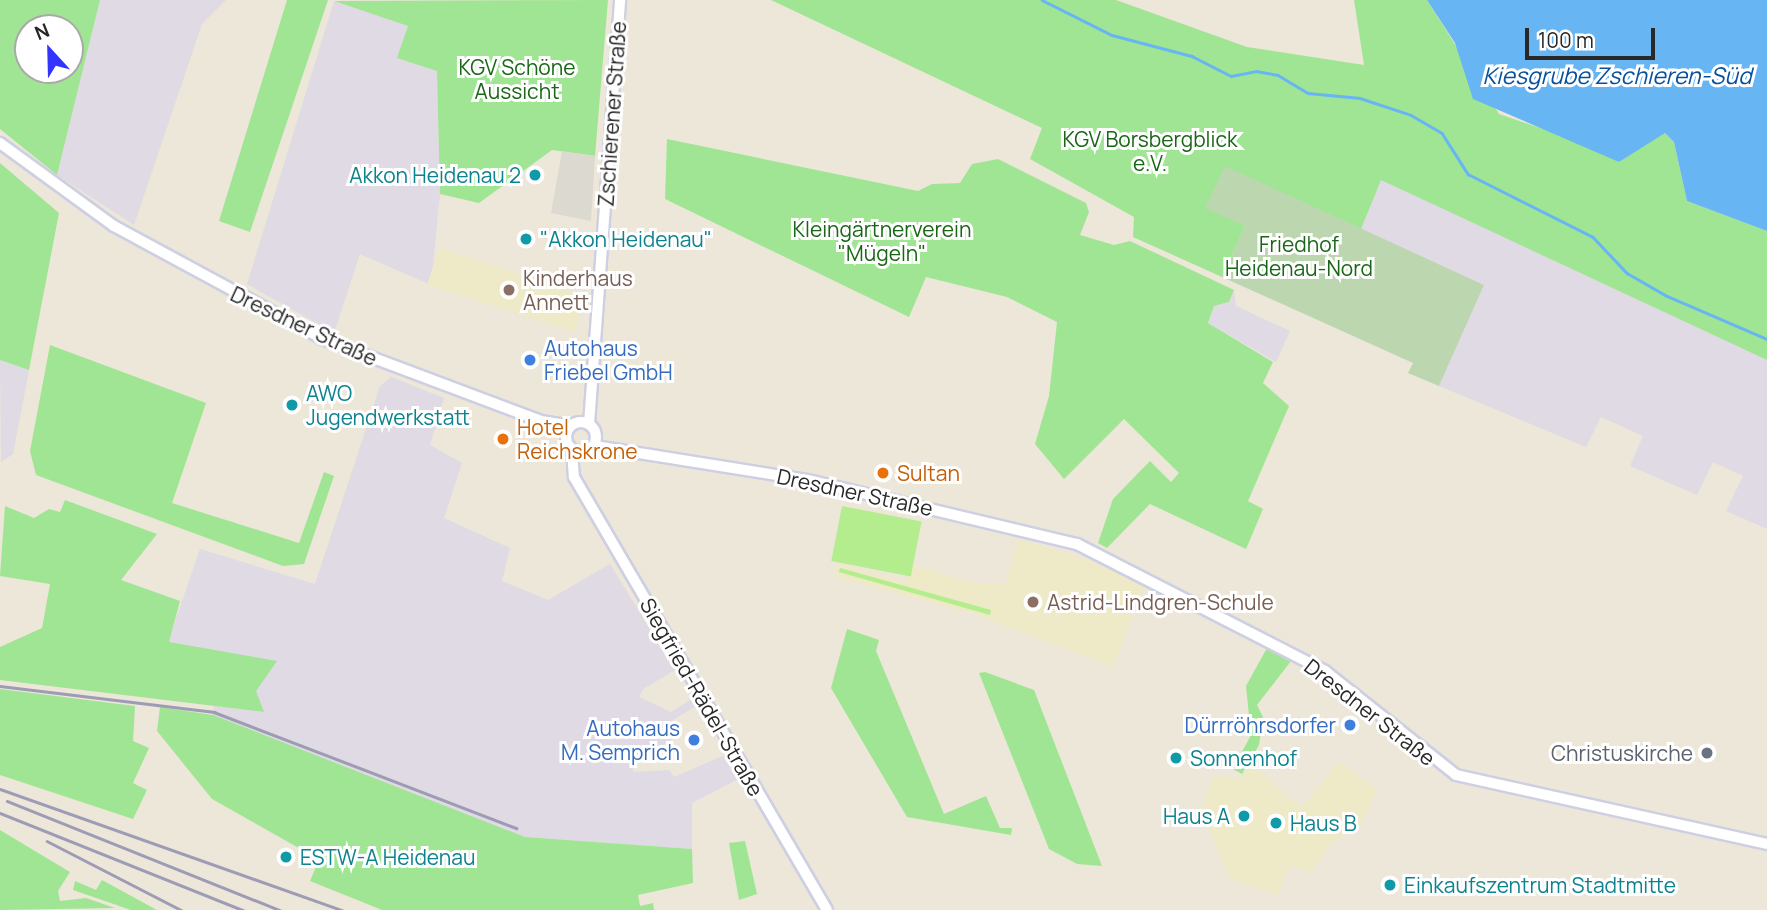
<!DOCTYPE html>
<html>
<head>
<meta charset="utf-8">
<style>
	body { margin:0 }
	#map { position:relative; width:1767px; height:910px; overflow:hidden; background:#ece7d9; font-family:Manrope,sans-serif }
	div>[style] { position:absolute }
	.industrial>* { inset:0; background:#dfdae3 }
	.education>* { inset:0; background:#eee9c7; transform-origin:0 0 }
	.green>* { inset:0; background:#a0e593 }
	.cemetery>* { inset:0; background:#bcd6b0 }
	.pitch>* { inset:0; background:#b4ed8e; transform-origin:0 0 }
	.plaza>* { inset:0; background:#dcd9d0 }
	.water>* { inset:0; background:#67b5f3 }
	.stream>* { height:2.5px; margin:-1.25px; padding:0 1.25px; transform-origin:1.25px; border-radius:1.25px; background:#67b5f3 }
	.roads { filter:drop-shadow(2px 0 #cecfe2) drop-shadow(-2px 0 #cecfe2) drop-shadow(0 2px #cecfe2) drop-shadow(0 -2px #cecfe2) }
	.tertiary>* { height:10px; margin:-5px; padding:0 5px; transform-origin:5px; border-radius:5px; background:#fff }
	.tertiary>.ring { margin:-5px; padding:0; box-sizing:content-box; background:none; border:10px solid #fff; border-radius:50% }
	.rail>* { height:2.5px; margin:-1.25px; padding:0 1.25px; transform-origin:1.25px; border-radius:1.25px; background:#9d9cb4 }
	.dots>* { width:19px; height:19px; translate:-50% -50%; box-sizing:border-box; border:4px solid #fff; border-radius:50% }
	span { translate:-50% -50%; white-space:nowrap; text-align:center; line-height:1.15; -webkit-text-stroke:6px #fff; paint-order:stroke }
	.park-label { font-size:21px; color:#196716 }
	.street-label { font-size:21px; color:#282828 }
	.culture-label { font-size:21px; color:#0d838f }
	.right { translate:-100% -50%; text-align:right }
	.left { translate:0 -50%; text-align:left }
	.education-label { font-size:21px; color:#785e54 }
	.shop-label { font-size:21px; color:#366cbe }
	.food-label { font-size:21px; color:#c56008 }
	.worship-label { font-size:21px; color:#5b616d }
	.water-label { font-size:23px; color:#084f9d; font-style:italic }
	.north { position:absolute; left:14px; top:14px; width:70px; height:70px; box-sizing:border-box; background:#fff; border:2px solid #a9a9a9; border-radius:50%; rotate:338deg; font-size:19px; font-weight:700; line-height:28px; text-align:center; color:#282828 }
	.north::after { content:''; display:block; margin:auto; width:24px; height:32px; background:#3335ff; clip-path:polygon(50% 0,100% 100%,50% 72%,0 100%) }
	.scale { position:absolute; left:1525px; top:28px; width:130px; height:32px; box-sizing:border-box; border:4px solid #282828; border-top:0; padding-left:9px; font-size:21px; line-height:24px; white-space:nowrap; color:#282828; -webkit-text-stroke:5px #fff; paint-order:stroke }
</style>
</head>
<body>
<div id="map">
	<div class="industrial">
		<i style="clip-path:polygon(100px 0,226px 0,202px 24px,134px 225px,57px 175px)"></i>
		<i style="clip-path:polygon(334px 1px,409px 26px,437px 71px,440px 194px,431px 285px,360px 254px,334px 333px,247px 284px)"></i>
		<i style="clip-path:polygon(1381px 179px,1767px 360px,1767px 529px,1726px 511px,1743px 476px,1713px 462px,1697px 495px,1630px 466px,1643px 436px,1601px 417px,1586px 447px,1439px 386px,1484px 285px,1361px 229px)"></i>
		<i style="clip-path:polygon(1234px 290px,1236px 306px,1290px 331px,1276px 362px,1208px 323px,1214px 306px,1229px 302px)"></i>
		<i style="clip-path:polygon(0 360px,29px 370px,13px 454px,1px 462px)"></i>
		<i style="clip-path:polygon(391px 377px,444px 398px,430px 445px,462px 463px,444px 518px,510px 548px,502px 581px,548px 600px,610px 564px,675px 670px,643px 689px,639px 697px,671px 712px,692px 699px,696px 706px,665px 725px,673px 739px,630px 764px,634px 772px,669px 770px,674px 777px,725px 755px,740px 778px,692px 803px,692px 849px,525px 837px,212px 718px,214px 706px,264px 712px,168px 642px,200px 549px,315px 584px,380px 386px)"></i>
	</div>
	<div class="education">
		<i style="left:439px;top:248px;width:155px;height:38px;rotate:18deg"></i>
		<i style="clip-path:polygon(1018px 539px,1091px 561px,1144px 586px,1113px 667px,974px 614px,834px 577px,838px 563px,906px 582px,910px 566px,917px 566px,975px 583px,1006px 583px)"></i>
		<i style="clip-path:polygon(1340px 761px,1377px 790px,1363px 821px,1330px 844px,1311px 873px,1290px 865px,1277px 895px,1230px 879px,1201px 810px,1214px 776px,1239px 779px,1252px 765px,1301px 808px)"></i>
	</div>
	<div class="green">
		<i style="clip-path:polygon(evenodd,0 0,100px 0,57px 175px,0 129px,0 0,28px 28px,70px 28px,70px 70px,28px 70px,28px 28px)"></i>
		<i style="clip-path:polygon(287px 0,328px 0,250px 232px,219px 221px)"></i>
		<i style="clip-path:polygon(608px 0,595px 156px,552px 150px,479px 203px,440px 194px,437px 71px,397px 58px,408px 26px,334px 1px)"></i>
		<i style="clip-path:polygon(771px 0,1116px 0,1247px 47px,1364px 65px,1354px 0,1427px 0,1499px 114px,1590px 145px,1619px 162px,1664px 132px,1674px 142px,1687px 201px,1767px 231px,1767px 360px,1381px 180px,1361px 229px,1225px 167px,1245px 226px,1222px 277px,1133px 237px,1134px 217px,1030px 159px,1042px 128px)"></i>
		<i style="clip-path:polygon(667px 139px,918px 191px,932px 184px,960px 183px,972px 164px,998px 159px,1086px 203px,1089px 212px,1080px 235px,1114px 245px,1130px 241px,1234px 290px,1229px 302px,1214px 306px,1208px 323px,1273px 362px,1263px 383px,1289px 406px,1248px 501px,1263px 509px,1246px 549px,1150px 504px,1107px 548px,1098px 543px,1113px 499px,1150px 461px,1171px 482px,1179px 473px,1124px 419px,1064px 479px,1035px 444px,1049px 396px,1057px 322px,1007px 297px,926px 277px,909px 317px,665px 199px)"></i>
		<i style="clip-path:polygon(0 163px,59px 213px,29px 370px,0 360px)"></i>
		<i style="clip-path:polygon(50px 345px,206px 403px,172px 503px,299px 543px,324px 472px,334px 476px,304px 564px,283px 566px,36px 475px,30px 451px)"></i>
		<i style="clip-path:polygon(65px 500px,157px 534px,121px 580px,180px 601px,169px 642px,277px 661px,256px 691px,264px 712px,0 680px,0 647px,42px 628px,50px 584px,0 576px,5px 506px,34px 518px,49px 509px,60px 512px)"></i>
		<i style="clip-path:polygon(847px 629px,879px 640px,876px 651px,944px 814px,986px 796px,1000px 828px,1012px 828px,1011px 835px,907px 817px,831px 688px)"></i>
		<i style="clip-path:polygon(1267px 648px,1291px 661px,1257px 705px,1263px 717px,1259px 745px,1242px 774px,1233px 769px,1251px 735px,1246px 686px)"></i>
		<i style="clip-path:polygon(985px 672px,1034px 690px,1102px 866px,1077px 864px,1049px 849px,979px 673px)"></i>
		<i style="clip-path:polygon(0 689px,135px 706px,133px 741px,149px 748px,133px 783px,147px 790px,133px 819px,0 775px)"></i>
		<i style="clip-path:polygon(160px 707px,213px 715px,525px 837px,692px 849px,693px 883px,638px 895px,640px 906px,653px 903px,654px 910px,382px 910px,310px 881px,317px 864px,306px 852px,212px 799px,157px 731px)"></i>
		<i style="clip-path:polygon(0 830px,70px 872px,58px 891px,60px 901px,86px 898px,115px 908px,0 910px)"></i>
		<i style="clip-path:polygon(745px 841px,757px 894px,739px 900px,729px 843px)"></i>
		<i style="clip-path:polygon(102px 880px,157px 910px,131px 910px,73px 890px,75px 881px,96px 890px)"></i>
	</div>
	<div class="cemetery">
		<i style="clip-path:polygon(1225px 166px,1484px 285px,1439px 386px,1408px 373px,1413px 363px,1222px 277px,1245px 226px,1205px 208px)"></i>
	</div>
	<div class="pitch">
		<i style="left:842px;top:506px;width:81px;height:56px;rotate:11deg"></i>
		<i style="clip-path:polygon(840px 568px,991px 610px,990px 615px,839px 572px)"></i>
	</div>
	<div class="plaza">
		<i style="clip-path:polygon(562px 151px,595px 156px,591px 221px,551px 213px)"></i>
	</div>
	<div class="water">
		<i style="clip-path:polygon(1427px 0,1767px 0,1767px 231px,1687px 201px,1674px 142px,1665px 133px,1619px 162px,1473px 99px,1455px 43px)"></i>
	</div>
	<div class="stream">
		<i style="left:1042px;top:0;width:78px;rotate:26.6deg"></i>
		<i style="left:1112px;top:35px;width:83px;rotate:14.7deg"></i>
		<i style="left:1192px;top:56px;width:44px;rotate:27.1deg"></i>
		<i style="left:1231px;top:76px;width:25px;rotate:-11deg"></i>
		<i style="left:1256px;top:71px;width:22px;rotate:10deg"></i>
		<i style="left:1278px;top:75px;width:35px;rotate:31deg"></i>
		<i style="left:1308px;top:93px;width:52px;rotate:5.5deg"></i>
		<i style="left:1360px;top:98px;width:54px;rotate:18.4deg"></i>
		<i style="left:1411px;top:115px;width:36px;rotate:30deg"></i>
		<i style="left:1442px;top:133px;width:49px;rotate:57.6deg"></i>
		<i style="left:1468px;top:174px;width:140px;rotate:26.7deg"></i>
		<i style="left:1593px;top:237px;width:50px;rotate:46.6deg"></i>
		<i style="left:1627px;top:273px;width:46px;rotate:29.9deg"></i>
		<i style="left:1667px;top:296px;width:109px;rotate:23.3deg"></i>
	</div>
	<div class="roads">
		<div class="tertiary">
			<i style="left:0;top:143px;width:141px;rotate:36.1deg"></i>
			<i style="left:114px;top:226px;width:238px;rotate:28.4deg"></i>
			<i style="left:323px;top:339px;width:233px;rotate:20.6deg"></i>
			<i style="left:541px;top:421px;width:30px;rotate:9deg"></i>
			<i class="ring" style="left:566px;top:422px;width:20px;height:20px"></i>
			<i style="left:589px;top:424px;width:425px;rotate:-85.8deg"></i>
			<i style="left:595px;top:446px;width:216px;rotate:9.1deg"></i>
			<i style="left:808px;top:480px;width:277px;rotate:13.4deg"></i>
			<i style="left:1077px;top:544px;width:279px;rotate:27.1deg"></i>
			<i style="left:1325px;top:671px;width:167px;rotate:38.4deg"></i>
			<i style="left:1456px;top:775px;width:319px;rotate:12.5deg"></i>
			<i style="left:572px;top:450px;width:27px;rotate:86deg"></i>
			<i style="left:574px;top:477px;width:501px;rotate:59.7deg"></i>
		</div>
	</div>
	<div class="rail">
		<i style="left:0;top:686px;width:216px;rotate:6.9deg"></i>
		<i style="left:214px;top:712px;width:324px;rotate:21deg"></i>
		<i style="left:0;top:789px;width:363px;rotate:19.5deg"></i>
		<i style="left:7px;top:801px;width:294px;rotate:21.8deg"></i>
		<i style="left:0;top:813px;width:262px;rotate:21.8deg"></i>
		<i style="left:47px;top:841px;width:151px;rotate:27.2deg"></i>
	</div>
	<div class="dots">
		<i style="left:535px;top:175px;background:#0f9aa8"></i>
		<i style="left:526px;top:239px;background:#0f9aa8"></i>
		<i style="left:509px;top:290px;background:#8d6e63"></i>
		<i style="left:530px;top:360px;background:#3f7fe0"></i>
		<i style="left:292px;top:405px;background:#0f9aa8"></i>
		<i style="left:503px;top:439px;background:#e8710a"></i>
		<i style="left:883px;top:473px;background:#e8710a"></i>
		<i style="left:1033px;top:602px;background:#8d6e63"></i>
		<i style="left:1350px;top:725px;background:#3f7fe0"></i>
		<i style="left:694px;top:740px;background:#3f7fe0"></i>
		<i style="left:1707px;top:753px;background:#6b7280"></i>
		<i style="left:1176px;top:758px;background:#0f9aa8"></i>
		<i style="left:1244px;top:816px;background:#0f9aa8"></i>
		<i style="left:1276px;top:823px;background:#0f9aa8"></i>
		<i style="left:286px;top:857px;background:#0f9aa8"></i>
		<i style="left:1390px;top:885px;background:#0f9aa8"></i>
	</div>
	<div class="park-label">
		<span style="left:517px;top:79px">KGV Schöne<br>Aussicht</span>
		<span style="left:1150px;top:151px">KGV Borsbergblick<br>e.V.</span>
		<span style="left:882px;top:241px">Kleingärtnerverein<br>"Mügeln"</span>
		<span style="left:1299px;top:256px">Friedhof<br>Heidenau-Nord</span>
	</div>
	<div class="street-label">
		<span style="left:612px;top:114px;rotate:-86deg">Zschierener Straße</span>
		<span style="left:304px;top:326px;rotate:25deg">Dresdner Straße</span>
		<span style="left:855px;top:492px;rotate:12deg">Dresdner Straße</span>
		<span style="left:702px;top:697px;rotate:60deg">Siegfried-Rädel-Straße</span>
		<span style="left:1370px;top:712px;rotate:38deg">Dresdner Straße</span>
	</div>
	<div class="culture-label">
		<span class="right" style="left:521px;top:175px">Akkon Heidenau 2</span>
		<span class="left" style="left:540px;top:239px">"Akkon Heidenau"</span>
		<span class="left" style="left:306px;top:405px">AWO<br>Jugendwerkstatt</span>
		<span class="left" style="left:1190px;top:758px">Sonnenhof</span>
		<span class="right" style="left:1230px;top:816px">Haus A</span>
		<span class="left" style="left:1290px;top:823px">Haus B</span>
		<span class="left" style="left:300px;top:857px">ESTW-A Heidenau</span>
		<span class="left" style="left:1404px;top:885px">Einkaufszentrum Stadtmitte</span>
	</div>
	<div class="education-label">
		<span class="left" style="left:523px;top:290px">Kinderhaus<br>Annett</span>
		<span class="left" style="left:1047px;top:602px">Astrid-Lindgren-Schule</span>
	</div>
	<div class="shop-label">
		<span class="left" style="left:544px;top:360px">Autohaus<br>Friebel GmbH</span>
		<span class="right" style="left:1336px;top:725px">Dürrröhrsdorfer</span>
		<span class="right" style="left:680px;top:740px">Autohaus<br>M. Semprich</span>
	</div>
	<div class="food-label">
		<span class="left" style="left:517px;top:439px">Hotel<br>Reichskrone</span>
		<span class="left" style="left:897px;top:473px">Sultan</span>
	</div>
	<div class="worship-label">
		<span class="right" style="left:1693px;top:753px">Christuskirche</span>
	</div>
	<div class="water-label">
		<span style="left:1617px;top:75px">Kiesgrube Zschieren-Süd</span>
	</div>
	<div class="north">N</div>
	<div class="scale">100 m</div>
</div>
</body>
</html>
